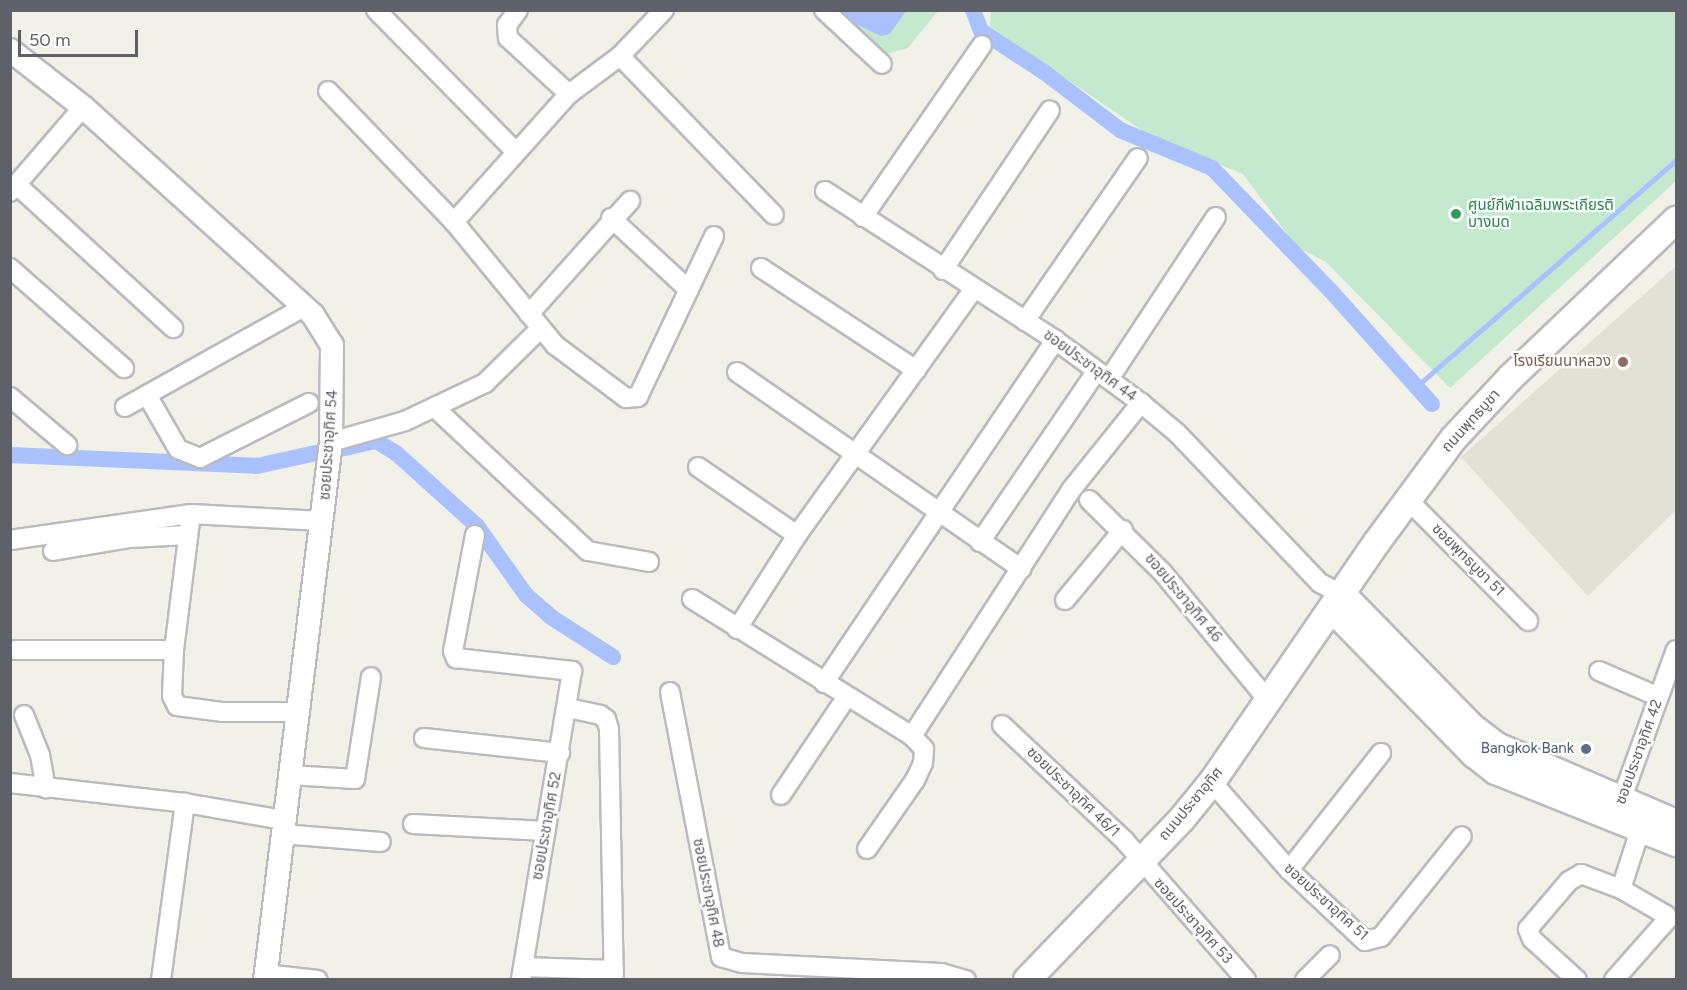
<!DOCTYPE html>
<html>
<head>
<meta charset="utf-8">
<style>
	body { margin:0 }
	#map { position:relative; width:1687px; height:990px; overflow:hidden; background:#f1f1e8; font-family:Figtree,"Noto Sans Thai",sans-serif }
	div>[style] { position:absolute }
	.education>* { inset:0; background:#e1e1d5 }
	.green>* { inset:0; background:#c4e9cf }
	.water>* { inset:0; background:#aac1ff }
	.stream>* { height:4.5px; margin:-2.25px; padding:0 2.25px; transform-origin:2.25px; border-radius:2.25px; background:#aac1ff }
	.canal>* { height:16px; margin:-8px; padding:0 8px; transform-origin:8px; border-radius:8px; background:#aac1ff }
	.roads { filter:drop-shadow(2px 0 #babac1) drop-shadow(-2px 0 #babac1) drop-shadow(0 2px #babac1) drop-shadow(0 -2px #babac1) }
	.minor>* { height:18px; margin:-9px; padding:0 9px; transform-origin:9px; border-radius:9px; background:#fff }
	.tertiary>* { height:22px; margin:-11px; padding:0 11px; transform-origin:11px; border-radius:11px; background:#fff }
	.secondary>* { height:26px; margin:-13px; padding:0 13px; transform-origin:13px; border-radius:13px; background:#fff }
	.dots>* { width:16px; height:16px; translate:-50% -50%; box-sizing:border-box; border:3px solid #fff; border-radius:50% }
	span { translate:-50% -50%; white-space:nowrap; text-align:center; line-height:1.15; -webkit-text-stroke:4.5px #fff; paint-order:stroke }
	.leisure-label { font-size:15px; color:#27864d }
	.left { translate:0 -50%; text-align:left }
	.education-label { font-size:15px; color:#785e54 }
	.right { translate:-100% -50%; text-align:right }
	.street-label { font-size:15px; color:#5f6068 }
	.service-label { font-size:15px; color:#4e5e75 }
	.frame { position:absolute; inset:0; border:12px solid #5f6068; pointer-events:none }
	.scale { position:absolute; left:18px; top:30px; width:120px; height:27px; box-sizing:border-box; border:3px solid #5f6068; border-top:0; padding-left:8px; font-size:18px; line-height:21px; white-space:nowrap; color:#5f6068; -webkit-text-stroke:4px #fff; paint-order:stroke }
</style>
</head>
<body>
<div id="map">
	<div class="education">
		<i style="clip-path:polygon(1676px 266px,1676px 510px,1588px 596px,1461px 457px)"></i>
	</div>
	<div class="green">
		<i style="clip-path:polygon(831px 11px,840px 11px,852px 22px,890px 34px,906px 11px,938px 11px,908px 48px,883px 55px)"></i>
		<i style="clip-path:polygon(991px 11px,1676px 11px,1676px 181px,1450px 388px,1326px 262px,1297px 247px,1243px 174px,1152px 137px,990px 27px)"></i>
	</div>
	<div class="water">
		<i style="clip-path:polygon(840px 11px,906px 11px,890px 34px,881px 36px,852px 22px)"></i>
	</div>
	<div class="stream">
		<i style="left:1416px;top:387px;width:345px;rotate:-41.1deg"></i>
	</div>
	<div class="canal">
		<i style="left:973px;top:10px;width:22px;rotate:69deg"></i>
		<i style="left:981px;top:31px;width:75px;rotate:33.1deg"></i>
		<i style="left:1044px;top:72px;width:96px;rotate:37.3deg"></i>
		<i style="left:1120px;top:130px;width:100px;rotate:22.4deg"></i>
		<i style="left:1212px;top:168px;width:170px;rotate:46deg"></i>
		<i style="left:1330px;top:290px;width:153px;rotate:48.2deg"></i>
		<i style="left:345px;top:448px;width:32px;rotate:-13deg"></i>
		<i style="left:376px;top:441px;width:23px;rotate:31deg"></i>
		<i style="left:396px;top:453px;width:109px;rotate:42deg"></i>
		<i style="left:477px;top:526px;width:85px;rotate:54.6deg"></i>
		<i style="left:526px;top:595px;width:33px;rotate:41deg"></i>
		<i style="left:551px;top:617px;width:74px;rotate:32.8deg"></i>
		<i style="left:10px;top:455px;width:247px;rotate:2.5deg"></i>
		<i style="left:257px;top:466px;width:60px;rotate:-12.4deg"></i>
	</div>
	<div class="roads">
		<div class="minor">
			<i style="left:376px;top:10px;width:198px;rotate:45.4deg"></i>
			<i style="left:518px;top:10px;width:19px;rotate:126deg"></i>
			<i style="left:507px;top:25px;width:13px;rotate:86deg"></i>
			<i style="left:508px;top:38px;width:83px;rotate:42.6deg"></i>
			<i style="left:824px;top:10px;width:79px;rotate:43deg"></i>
			<i style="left:620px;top:56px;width:221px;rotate:45.9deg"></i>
			<i style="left:328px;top:91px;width:182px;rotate:46.1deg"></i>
			<i style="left:454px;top:222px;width:159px;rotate:50.6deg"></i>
			<i style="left:555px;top:345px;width:89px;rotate:36.7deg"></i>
			<i style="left:626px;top:398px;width:12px;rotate:-5deg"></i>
			<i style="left:638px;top:397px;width:178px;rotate:-64.7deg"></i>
			<i style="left:17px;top:185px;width:212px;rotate:42.5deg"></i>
			<i style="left:825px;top:191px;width:274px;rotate:32.9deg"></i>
			<i style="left:1055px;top:340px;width:107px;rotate:36.2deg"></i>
			<i style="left:1141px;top:403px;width:47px;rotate:39.8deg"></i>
			<i style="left:1177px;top:433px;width:207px;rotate:46.4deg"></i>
			<i style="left:1320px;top:583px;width:26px;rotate:28deg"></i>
			<i style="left:10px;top:192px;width:112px;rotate:-49.3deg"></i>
			<i style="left:863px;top:217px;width:209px;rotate:-55.3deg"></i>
			<i style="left:611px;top:218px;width:106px;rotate:42.7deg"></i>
			<i style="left:454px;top:222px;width:172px;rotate:-48.1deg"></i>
			<i style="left:569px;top:94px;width:64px;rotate:-36.7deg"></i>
			<i style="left:620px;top:56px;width:64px;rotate:-46.3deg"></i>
			<i style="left:10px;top:268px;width:152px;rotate:41.3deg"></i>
			<i style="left:761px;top:268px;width:186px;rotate:33.3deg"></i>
			<i style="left:943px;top:270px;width:192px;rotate:-56.2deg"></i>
			<i style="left:529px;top:314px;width:152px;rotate:-48.2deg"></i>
			<i style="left:1025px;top:321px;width:198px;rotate:-55.3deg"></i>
			<i style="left:737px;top:372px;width:346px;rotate:34.7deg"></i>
			<i style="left:1109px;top:379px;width:194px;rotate:-56.6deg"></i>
			<i style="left:147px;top:395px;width:62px;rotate:60.1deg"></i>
			<i style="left:178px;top:449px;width:24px;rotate:22deg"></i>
			<i style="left:200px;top:458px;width:122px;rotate:-26.8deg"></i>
			<i style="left:10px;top:397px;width:75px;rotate:40.1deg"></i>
			<i style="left:125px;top:407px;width:205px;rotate:-29.2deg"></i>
			<i style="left:435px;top:408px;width:209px;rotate:43.1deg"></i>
			<i style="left:588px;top:551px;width:62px;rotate:10.2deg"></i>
			<i style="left:331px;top:442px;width:77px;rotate:-15.8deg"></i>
			<i style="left:405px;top:421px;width:89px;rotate:-25.4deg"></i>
			<i style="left:485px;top:383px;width:78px;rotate:-44.5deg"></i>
			<i style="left:698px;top:467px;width:120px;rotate:34.5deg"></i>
			<i style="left:1407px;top:499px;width:172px;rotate:45.2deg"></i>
			<i style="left:1089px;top:500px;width:104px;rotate:44.6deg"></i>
			<i style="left:1163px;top:573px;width:168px;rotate:50.5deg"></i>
			<i style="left:475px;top:535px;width:118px;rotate:100.7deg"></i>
			<i style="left:453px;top:651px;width:8px;rotate:67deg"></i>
			<i style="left:456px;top:658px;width:117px;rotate:6.4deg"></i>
			<i style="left:572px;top:671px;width:313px;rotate:99.4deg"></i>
			<i style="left:10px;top:540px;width:183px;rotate:-8.2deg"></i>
			<i style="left:191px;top:514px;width:131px;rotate:3.1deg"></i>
			<i style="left:980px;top:542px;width:206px;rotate:-55.7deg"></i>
			<i style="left:53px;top:551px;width:78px;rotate:-9.6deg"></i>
			<i style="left:130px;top:538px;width:58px;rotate:-3deg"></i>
			<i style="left:692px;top:599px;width:259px;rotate:31.9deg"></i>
			<i style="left:912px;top:736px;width:18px;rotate:47deg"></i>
			<i style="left:924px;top:749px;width:14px;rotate:94deg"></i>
			<i style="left:923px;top:763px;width:19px;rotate:115deg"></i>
			<i style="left:915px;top:780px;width:84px;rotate:124.8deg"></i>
			<i style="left:1065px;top:600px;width:91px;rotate:-50.4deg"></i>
			<i style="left:737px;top:629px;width:112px;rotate:-57.4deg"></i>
			<i style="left:797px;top:535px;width:303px;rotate:-54.3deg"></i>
			<i style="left:15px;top:650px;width:159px"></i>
			<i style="left:174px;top:650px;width:137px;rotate:-82.9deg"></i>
			<i style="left:174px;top:650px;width:46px;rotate:92.5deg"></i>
			<i style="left:172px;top:696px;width:11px;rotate:63deg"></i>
			<i style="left:177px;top:706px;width:45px;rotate:7.6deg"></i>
			<i style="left:222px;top:712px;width:76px"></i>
			<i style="left:1599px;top:671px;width:65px;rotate:23.4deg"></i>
			<i style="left:824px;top:683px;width:414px;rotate:-56deg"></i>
			<i style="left:670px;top:692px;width:270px;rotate:79.1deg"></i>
			<i style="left:721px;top:957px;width:22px;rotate:16deg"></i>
			<i style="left:742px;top:963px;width:199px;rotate:2.9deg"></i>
			<i style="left:941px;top:973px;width:26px;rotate:16deg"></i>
			<i style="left:568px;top:708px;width:33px;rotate:12deg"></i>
			<i style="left:600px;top:715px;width:7px;rotate:34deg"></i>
			<i style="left:606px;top:719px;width:10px;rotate:73deg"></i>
			<i style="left:609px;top:729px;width:251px;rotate:88.9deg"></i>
			<i style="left:24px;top:715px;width:43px;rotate:68.2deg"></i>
			<i style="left:40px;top:755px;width:34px;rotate:80deg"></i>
			<i style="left:1002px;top:725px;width:168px;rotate:43.3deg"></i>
			<i style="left:1124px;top:840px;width:186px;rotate:48.9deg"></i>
			<i style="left:912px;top:736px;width:293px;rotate:-57.1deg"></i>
			<i style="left:1071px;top:490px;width:112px;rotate:-51.2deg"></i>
			<i style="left:424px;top:738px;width:137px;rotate:6.3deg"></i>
			<i style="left:290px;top:775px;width:65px;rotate:3.5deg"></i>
			<i style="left:355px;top:779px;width:103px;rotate:-81.1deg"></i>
			<i style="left:1212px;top:782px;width:117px;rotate:48.8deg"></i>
			<i style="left:1289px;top:870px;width:104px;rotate:43.1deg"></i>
			<i style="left:1365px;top:941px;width:16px;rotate:-14deg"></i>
			<i style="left:1381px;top:937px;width:129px;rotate:-51.3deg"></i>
			<i style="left:10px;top:783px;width:176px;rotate:6.5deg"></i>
			<i style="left:185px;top:803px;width:99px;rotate:9.8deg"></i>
			<i style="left:781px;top:795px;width:117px;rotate:-56.2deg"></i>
			<i style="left:1618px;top:809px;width:169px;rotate:-70deg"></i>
			<i style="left:413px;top:824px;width:133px;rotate:3deg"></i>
			<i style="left:282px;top:834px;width:99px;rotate:4.6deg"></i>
			<i style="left:1289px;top:870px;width:149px;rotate:-51.8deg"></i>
			<i style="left:1621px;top:889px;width:75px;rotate:-72.1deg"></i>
			<i style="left:523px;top:967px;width:91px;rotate:1.9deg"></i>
			<i style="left:265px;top:974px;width:53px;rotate:6.5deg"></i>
			<i style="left:161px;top:980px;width:179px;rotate:-82.3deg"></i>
			<i style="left:1305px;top:980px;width:35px;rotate:-45deg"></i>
			<i style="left:1577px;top:980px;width:61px;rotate:-137.7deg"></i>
			<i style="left:1532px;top:939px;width:11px;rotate:-112deg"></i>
			<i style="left:1528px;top:929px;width:63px;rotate:-49.5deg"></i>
			<i style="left:1569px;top:881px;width:14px;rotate:-30deg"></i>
			<i style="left:1581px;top:874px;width:43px;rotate:20.6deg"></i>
			<i style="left:1621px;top:889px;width:52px;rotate:30deg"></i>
			<i style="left:1666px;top:915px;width:5px;rotate:79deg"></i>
			<i style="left:1667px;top:920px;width:80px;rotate:131.5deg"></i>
		</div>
		<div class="tertiary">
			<i style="left:10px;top:50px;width:93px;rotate:38deg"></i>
			<i style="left:83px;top:107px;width:310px;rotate:42.1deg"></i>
			<i style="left:313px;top:315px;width:36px;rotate:58deg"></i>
			<i style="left:332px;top:345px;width:97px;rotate:90.6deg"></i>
			<i style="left:331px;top:442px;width:542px;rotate:96.99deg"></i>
		</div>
		<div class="secondary">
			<i style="left:1343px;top:595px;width:186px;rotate:45.7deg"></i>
			<i style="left:1473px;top:728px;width:30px;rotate:37deg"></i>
			<i style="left:1497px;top:746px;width:195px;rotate:23.3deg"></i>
			<i style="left:1333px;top:610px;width:202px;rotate:45.6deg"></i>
			<i style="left:1474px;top:754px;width:28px;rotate:38deg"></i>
			<i style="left:1496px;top:771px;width:194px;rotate:21.8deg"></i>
			<i style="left:1027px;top:980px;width:222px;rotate:-46.1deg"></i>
			<i style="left:1181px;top:820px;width:49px;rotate:-50.8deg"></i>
			<i style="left:1212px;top:782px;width:291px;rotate:-55.5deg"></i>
			<i style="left:1377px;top:542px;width:129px;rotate:-53.5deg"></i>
			<i style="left:1454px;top:438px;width:83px;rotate:-46.9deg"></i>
			<i style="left:1511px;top:377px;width:228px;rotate:-43.6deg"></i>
		</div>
	</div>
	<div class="dots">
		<i style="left:1456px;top:214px;background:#2e9e5b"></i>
		<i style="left:1623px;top:362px;background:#8d6e63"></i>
		<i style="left:1586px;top:749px;background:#5c6f8a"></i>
	</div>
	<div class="leisure-label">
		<span class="left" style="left:1468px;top:214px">ศูนย์กีฬาเฉลิมพระเกียรติ<br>บางมด</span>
	</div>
	<div class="education-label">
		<span class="right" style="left:1611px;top:362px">โรงเรียนนาหลวง</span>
	</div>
	<div class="street-label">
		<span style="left:1090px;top:366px;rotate:36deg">ซอยประชาอุทิศ 44</span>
		<span style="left:1471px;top:421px;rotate:-48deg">ถนนพุทธบูชา</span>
		<span style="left:329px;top:445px;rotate:-86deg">ซอยประชาอุทิศ 54</span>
		<span style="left:1468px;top:560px;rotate:45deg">ซอยพุทธบูชา 51</span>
		<span style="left:1183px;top:598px;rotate:50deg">ซอยประชาอุทิศ 46</span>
		<span style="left:1639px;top:752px;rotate:-70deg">ซอยประชาอุทิศ 42</span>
		<span style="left:1073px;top:792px;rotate:44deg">ซอยประชาอุทิศ 46/1</span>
		<span style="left:1191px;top:804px;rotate:-50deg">ถนนประชาอุทิศ</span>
		<span style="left:547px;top:826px;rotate:-80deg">ซอยประชาอุทิศ 52</span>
		<span style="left:708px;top:893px;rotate:79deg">ซอยประชาอุทิศ 48</span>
		<span style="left:1326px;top:902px;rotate:42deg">ซอยประชาอุทิศ 51</span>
		<span style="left:1193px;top:921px;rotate:48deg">ซอยประชาอุทิศ 53</span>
	</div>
	<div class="service-label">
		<span class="right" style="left:1574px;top:749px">Bangkok Bank</span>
	</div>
	<div class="frame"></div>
	<div class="scale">50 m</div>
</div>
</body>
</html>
